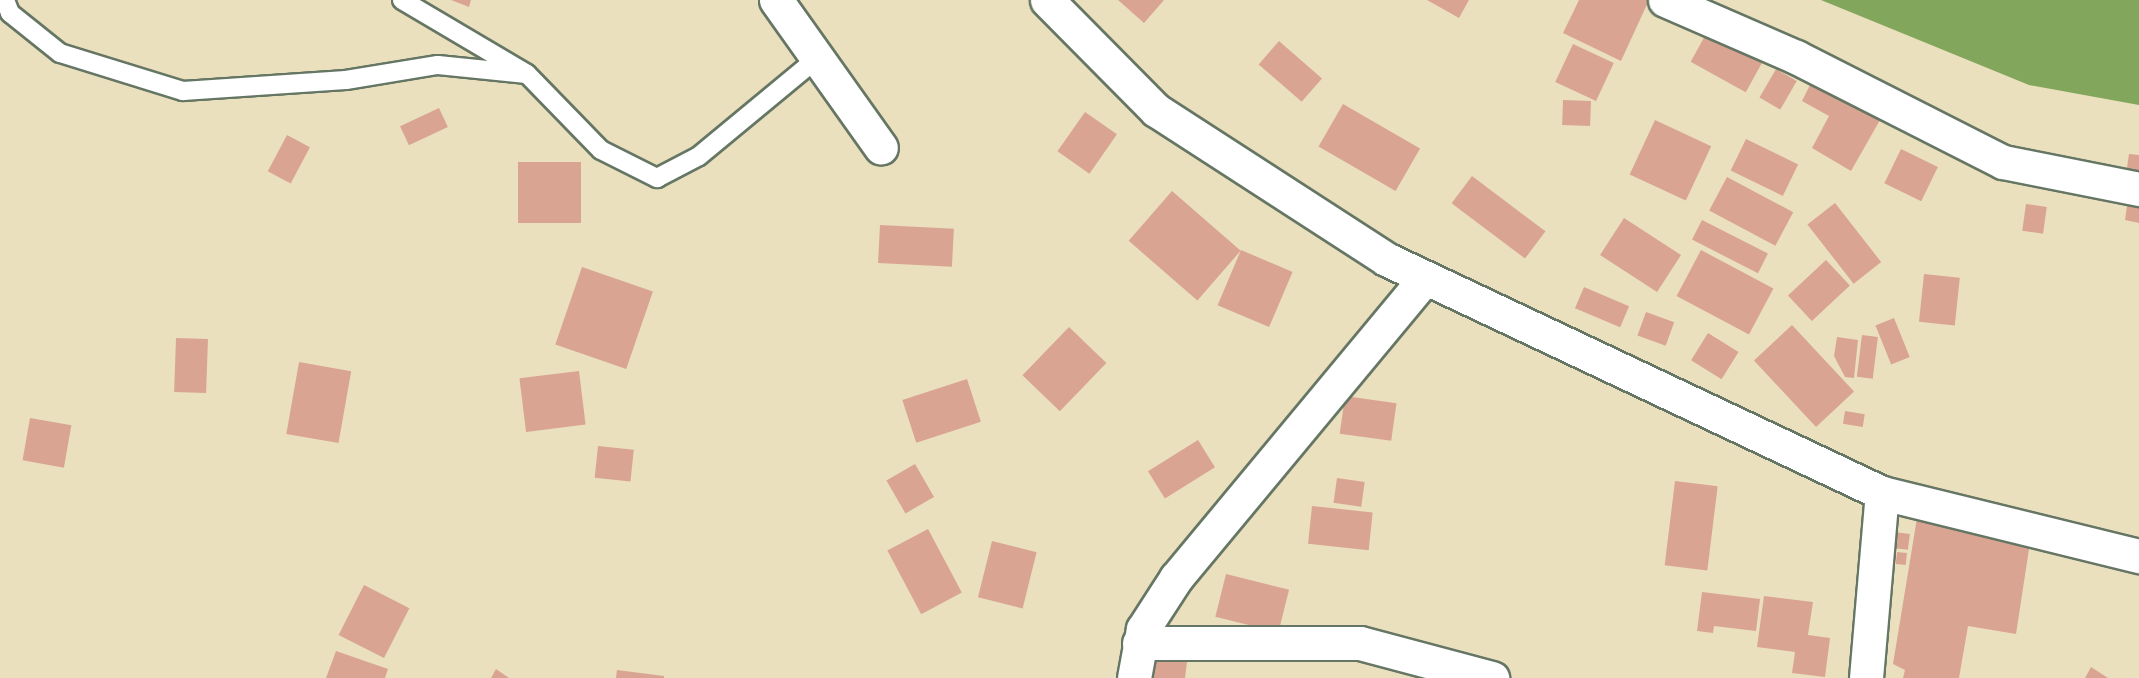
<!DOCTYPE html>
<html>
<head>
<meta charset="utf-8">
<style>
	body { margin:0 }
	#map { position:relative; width:2139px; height:678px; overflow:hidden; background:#eae0be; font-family:"EB Garamond",serif }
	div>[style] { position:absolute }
	.forest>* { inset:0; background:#82a65b }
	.building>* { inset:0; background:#daa493; transform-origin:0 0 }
	.roads { filter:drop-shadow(2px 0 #667664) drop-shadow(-2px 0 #667664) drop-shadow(0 2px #667664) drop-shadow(0 -2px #667664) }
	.lane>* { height:18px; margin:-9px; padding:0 9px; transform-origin:9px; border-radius:9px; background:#fff }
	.street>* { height:33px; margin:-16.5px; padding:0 16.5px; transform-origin:16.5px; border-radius:16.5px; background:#fff }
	span { translate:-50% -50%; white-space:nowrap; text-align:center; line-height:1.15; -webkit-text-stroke:6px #f7f3e8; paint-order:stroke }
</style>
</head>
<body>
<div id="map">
	<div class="forest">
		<i style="clip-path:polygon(1821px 0,2139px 0,2139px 105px,2029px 85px)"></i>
	</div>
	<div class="building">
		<i style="clip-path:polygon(451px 0,471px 0,469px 7px)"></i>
		<i style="clip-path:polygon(1118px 0,1164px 0,1144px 23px)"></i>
		<i style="clip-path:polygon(1427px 0,1469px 0,1459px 18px)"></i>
		<i style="clip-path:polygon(1579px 0,1649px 0,1621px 61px,1563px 33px)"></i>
		<i style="left:1711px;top:25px;width:63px;height:42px;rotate:29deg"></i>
		<i style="left:1279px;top:41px;width:57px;height:31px;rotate:41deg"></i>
		<i style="left:1573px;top:44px;width:45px;height:42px;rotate:25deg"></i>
		<i style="clip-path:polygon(1791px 60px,1884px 113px,1851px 171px,1812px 148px,1829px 116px,1802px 101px,1810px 85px,1786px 71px)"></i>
		<i style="left:1776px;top:69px;width:24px;height:33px;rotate:30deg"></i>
		<i style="left:1563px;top:100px;width:28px;height:25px;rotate:2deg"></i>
		<i style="left:1343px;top:104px;width:89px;height:49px;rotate:30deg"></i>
		<i style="left:439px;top:108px;width:21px;height:43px;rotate:65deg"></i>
		<i style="left:1085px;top:112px;width:39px;height:48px;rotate:35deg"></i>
		<i style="left:1655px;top:120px;width:62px;height:60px;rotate:25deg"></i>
		<i style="left:287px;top:135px;width:26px;height:41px;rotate:28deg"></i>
		<i style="left:1746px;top:139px;width:58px;height:35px;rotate:26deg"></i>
		<i style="left:1901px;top:149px;width:41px;height:38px;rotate:26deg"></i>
		<i style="clip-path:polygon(2129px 154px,2139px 155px,2139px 183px,2125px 181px)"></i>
		<i style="left:518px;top:162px;width:63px;height:61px"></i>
		<i style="left:1472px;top:176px;width:92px;height:34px;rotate:37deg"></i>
		<i style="left:1727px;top:177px;width:75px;height:38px;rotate:28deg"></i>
		<i style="left:1172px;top:191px;width:91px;height:66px;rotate:41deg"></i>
		<i style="clip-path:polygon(2129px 192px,2139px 194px,2139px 223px,2125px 220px)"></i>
		<i style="left:1835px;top:203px;width:75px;height:35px;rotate:52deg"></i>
		<i style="left:2026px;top:204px;width:21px;height:27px;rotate:8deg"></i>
		<i style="left:1624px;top:218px;width:68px;height:44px;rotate:33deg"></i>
		<i style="left:1702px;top:220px;width:74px;height:22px;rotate:27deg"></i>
		<i style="left:880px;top:225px;width:74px;height:38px;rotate:3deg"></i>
		<i style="left:1241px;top:250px;width:56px;height:60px;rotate:23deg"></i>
		<i style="left:1701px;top:250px;width:82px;height:52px;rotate:28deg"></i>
		<i style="left:1826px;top:260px;width:35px;height:52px;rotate:47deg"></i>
		<i style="left:582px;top:267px;width:75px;height:82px;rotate:19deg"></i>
		<i style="left:1924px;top:274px;width:36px;height:48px;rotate:6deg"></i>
		<i style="left:1584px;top:287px;width:49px;height:23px;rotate:23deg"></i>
		<i style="left:1646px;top:312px;width:30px;height:25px;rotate:20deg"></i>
		<i style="left:1894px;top:318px;width:42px;height:20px;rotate:68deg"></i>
		<i style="left:1792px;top:325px;width:91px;height:52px;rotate:47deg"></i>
		<i style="left:1069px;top:327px;width:52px;height:67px;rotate:44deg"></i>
		<i style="left:1708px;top:333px;width:36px;height:32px;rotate:32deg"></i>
		<i style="left:1862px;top:335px;width:16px;height:42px;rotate:7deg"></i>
		<i style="clip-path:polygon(1837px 337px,1858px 340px,1854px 378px,1845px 377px,1834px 356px)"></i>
		<i style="left:176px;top:338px;width:32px;height:54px;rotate:2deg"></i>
		<i style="left:299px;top:362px;width:53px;height:73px;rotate:10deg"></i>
		<i style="left:579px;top:371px;width:54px;height:60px;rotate:83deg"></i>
		<i style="left:967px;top:379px;width:45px;height:68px;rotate:72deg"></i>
		<i style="left:1345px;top:396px;width:52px;height:38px;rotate:8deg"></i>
		<i style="left:1845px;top:411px;width:20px;height:13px;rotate:9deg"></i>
		<i style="left:30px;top:418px;width:42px;height:43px;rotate:10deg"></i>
		<i style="left:1198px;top:440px;width:32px;height:59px;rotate:58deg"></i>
		<i style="left:598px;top:446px;width:36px;height:32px;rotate:6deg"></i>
		<i style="left:915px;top:464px;width:38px;height:33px;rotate:60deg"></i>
		<i style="left:1337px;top:478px;width:28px;height:25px;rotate:8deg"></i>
		<i style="left:1675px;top:481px;width:43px;height:85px;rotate:7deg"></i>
		<i style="left:1312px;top:506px;width:61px;height:38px;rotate:6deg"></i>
		<i style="clip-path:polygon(1917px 518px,2031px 536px,2016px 634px,1968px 626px,1959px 678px,1903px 678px,1905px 670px,1893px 664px)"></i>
		<i style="left:928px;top:529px;width:72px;height:46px;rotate:62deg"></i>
		<i style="left:1894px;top:532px;width:16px;height:16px;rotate:7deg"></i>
		<i style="left:992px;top:541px;width:46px;height:58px;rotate:14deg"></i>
		<i style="left:1897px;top:552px;width:10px;height:12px;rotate:6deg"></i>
		<i style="left:1226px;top:574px;width:65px;height:44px;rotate:14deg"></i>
		<i style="left:364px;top:585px;width:51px;height:56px;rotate:27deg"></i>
		<i style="clip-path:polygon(1702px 592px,1760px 599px,1756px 631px,1714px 626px,1713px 633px,1697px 631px)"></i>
		<i style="clip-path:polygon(1764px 596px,1813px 602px,1808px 635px,1830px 638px,1825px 677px,1792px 673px,1795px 652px,1757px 647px)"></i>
		<i style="clip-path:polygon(336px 651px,388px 669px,385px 678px,326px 678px)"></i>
		<i style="clip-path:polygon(1143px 657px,1187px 662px,1185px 678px,1140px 678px)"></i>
		<i style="clip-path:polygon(2091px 667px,2108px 678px,2085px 678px)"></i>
		<i style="clip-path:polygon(496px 669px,509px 678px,491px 678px)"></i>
		<i style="clip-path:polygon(617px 670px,664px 676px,664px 678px,616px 678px)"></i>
	</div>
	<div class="roads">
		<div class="lane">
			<i style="left:5px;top:0;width:14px;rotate:69deg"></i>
			<i style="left:10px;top:13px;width:64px;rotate:38.7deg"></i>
			<i style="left:60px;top:53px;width:129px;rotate:17.2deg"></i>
			<i style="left:183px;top:91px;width:163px;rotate:-3.9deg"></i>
			<i style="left:346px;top:80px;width:93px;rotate:-9.3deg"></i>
			<i style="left:438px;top:65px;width:89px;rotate:5.8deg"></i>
			<i style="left:402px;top:0;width:145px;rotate:30.6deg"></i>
			<i style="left:527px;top:74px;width:106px;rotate:45.8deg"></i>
			<i style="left:601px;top:150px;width:63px;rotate:26.6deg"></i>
			<i style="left:657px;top:178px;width:47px;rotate:-27.6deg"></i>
			<i style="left:699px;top:156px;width:151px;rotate:-39.6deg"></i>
		</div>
		<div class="street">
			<i style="left:776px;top:0;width:181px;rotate:54.6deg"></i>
			<i style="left:1047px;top:0;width:155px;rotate:45.3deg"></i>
			<i style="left:1156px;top:110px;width:274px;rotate:32.9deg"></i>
			<i style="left:1386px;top:259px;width:548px;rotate:25.26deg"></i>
			<i style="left:1882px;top:493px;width:265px;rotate:13.8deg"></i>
			<i style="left:1665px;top:0;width:143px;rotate:23.5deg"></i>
			<i style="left:1796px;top:57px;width:232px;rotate:26.9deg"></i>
			<i style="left:2003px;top:162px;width:139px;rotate:11.2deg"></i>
			<i style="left:1139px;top:643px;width:221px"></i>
			<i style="left:1360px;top:643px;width:137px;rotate:14.9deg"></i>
			<i style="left:1134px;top:678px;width:50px;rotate:-79.6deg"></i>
			<i style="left:1143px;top:629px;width:61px;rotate:-57.1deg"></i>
			<i style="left:1176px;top:578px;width:390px;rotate:-50.3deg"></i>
			<i style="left:1866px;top:678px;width:186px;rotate:-85.1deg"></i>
		</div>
	</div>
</div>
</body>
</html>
